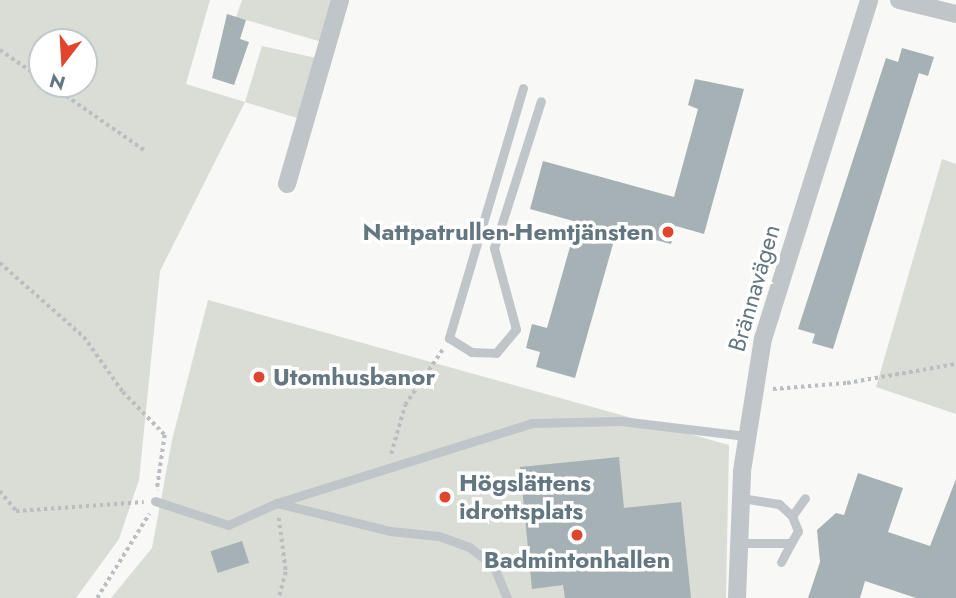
<!DOCTYPE html>
<html>
<head>
<meta charset="utf-8">
<style>
	body { margin:0 }
	#map { position:relative; width:956px; height:598px; overflow:hidden; background:#f8f8f6; font-family:Jost,sans-serif }
	div>[style] { position:absolute }
	.green>* { inset:0; background:#d9ddd5 }
	.building>* { inset:0; background:#a6b1b5; transform-origin:0 0 }
	.path>* { height:3.5px; margin-top:-1.75px; transform-origin:0; background:repeating-linear-gradient(90deg,#babec0 0 3.5px,transparent 0 7px) }
	.service>* { height:9px; margin:-4.5px; padding:0 4.5px; transform-origin:4.5px; border-radius:4.5px; background:#bfc5c8 }
	.minor>* { height:18px; margin:-9px; padding:0 9px; transform-origin:9px; border-radius:9px; background:#bfc5c8 }
	.dots>* { width:19px; height:19px; translate:-50% -50%; box-sizing:border-box; border:4px solid #fff; border-radius:50% }
	span { translate:-50% -50%; white-space:nowrap; text-align:center; line-height:1.15; -webkit-text-stroke:7px #fff; paint-order:stroke }
	.poi-label { font-size:24px; color:#647780; font-weight:700 }
	.right { translate:-100% -50%; text-align:right }
	.left { translate:0 -50%; text-align:left }
	.street-label { font-size:24px; color:#647780 }
	.north { position:absolute; left:28px; top:28px; width:70px; height:70px; box-sizing:border-box; background:#fff; border:2px solid #c1c9cc; border-radius:50%; rotate:197deg; font-size:19px; font-weight:700; line-height:28px; text-align:center; color:#647780 }
	.north::after { content:''; display:block; margin:auto; width:24px; height:32px; background:#e1452d; clip-path:polygon(50% 0,100% 100%,50% 72%,0 100%) }
</style>
</head>
<body>
<div id="map">
	<div class="green">
		<i style="clip-path:polygon(evenodd,0 0,210px 0,186px 84px,245px 102px,262px 46px,316px 58px,297px 118px,245px 102px,160px 271px,139px 480px,119px 539px,76px 598px,0 598px,0 0,42px 42px,84px 42px,84px 84px,42px 84px,42px 42px)"></i>
		<i style="clip-path:polygon(242px 0,334px 0,322px 42px,236px 17px)"></i>
		<i style="clip-path:polygon(942px 159px,956px 164px,956px 414px,876px 387px)"></i>
		<i style="clip-path:polygon(208px 300px,729px 445px,726px 598px,111px 598px,152px 548px,172px 440px)"></i>
	</div>
	<div class="building">
		<i style="clip-path:polygon(227px 14px,246px 20px,240px 39px,249px 42px,234px 85px,212px 78px)"></i>
		<i style="clip-path:polygon(902px 48px,934px 57px,928px 76px,919px 73px,833px 349px,812px 343px,815px 334px,798px 329px,886px 58px,898px 62px)"></i>
		<i style="clip-path:polygon(695px 79px,744px 89px,704px 234px,676px 226px,671px 244px,617px 230px,575px 378px,536px 367px,540px 352px,526px 348px,532px 324px,547px 328px,577px 222px,530px 209px,543px 161px,674px 197px,698px 109px,688px 105px)"></i>
		<i style="clip-path:polygon(619px 457px,624px 508px,681px 502px,691px 598px,565px 598px,563px 585px,532px 589px,520px 467px)"></i>
		<i style="clip-path:polygon(858px 473px,903px 488px,888px 532px,930px 546px,956px 479px,956px 598px,916px 598px,865px 581px,860px 598px,808px 598px,820px 562px,817px 530px,836px 513px,844px 515px)"></i>
		<i style="left:242px;top:541px;width:23px;height:33px;rotate:72deg"></i>
	</div>
	<div class="path">
		<i style="left:0;top:50px;width:51px;rotate:34.6deg"></i>
		<i style="left:49px;top:84px;width:116px;rotate:34.8deg"></i>
		<i style="left:0;top:263px;width:112px;rotate:41.4deg"></i>
		<i style="left:84px;top:337px;width:67px;rotate:54.7deg"></i>
		<i style="left:123px;top:392px;width:60px;rotate:45.7deg"></i>
		<i style="left:165px;top:435px;width:56px;rotate:98.3deg"></i>
		<i style="left:773px;top:389px;width:74px;rotate:-4.6deg"></i>
		<i style="left:847px;top:383px;width:111px;rotate:-9.9deg"></i>
		<i style="left:391px;top:454px;width:51px;rotate:-74.1deg"></i>
		<i style="left:405px;top:405px;width:68px;rotate:-55.8deg"></i>
		<i style="left:0;top:491px;width:26px;rotate:51deg"></i>
		<i style="left:16px;top:511px;width:128px;rotate:-4deg"></i>
		<i style="left:279px;top:518px;width:54px;rotate:82.6deg"></i>
		<i style="left:286px;top:572px;width:27px;rotate:105deg"></i>
		<i style="left:97px;top:598px;width:99px;rotate:-58.2deg"></i>
	</div>
	<div class="service">
		<i style="left:523px;top:88px;width:261px;rotate:106.5deg"></i>
		<i style="left:449px;top:338px;width:26px;rotate:32deg"></i>
		<i style="left:471px;top:352px;width:25px;rotate:2deg"></i>
		<i style="left:496px;top:353px;width:31px;rotate:-50deg"></i>
		<i style="left:516px;top:329px;width:84px;rotate:-105.2deg"></i>
		<i style="left:494px;top:248px;width:154px;rotate:-72.3deg"></i>
		<i style="left:155px;top:501px;width:77px;rotate:18.2deg"></i>
		<i style="left:228px;top:525px;width:54px;rotate:-24.2deg"></i>
		<i style="left:277px;top:503px;width:116px;rotate:13.9deg"></i>
		<i style="left:390px;top:531px;width:49px;rotate:5.8deg"></i>
		<i style="left:439px;top:536px;width:32px;rotate:20deg"></i>
		<i style="left:469px;top:547px;width:30px;rotate:37deg"></i>
		<i style="left:493px;top:565px;width:36px;rotate:67deg"></i>
		<i style="left:277px;top:503px;width:267px;rotate:-17.4deg"></i>
		<i style="left:532px;top:423px;width:89px;rotate:-1.3deg"></i>
		<i style="left:621px;top:421px;width:126px;rotate:6.8deg"></i>
		<i style="left:792px;top:516px;width:22px;rotate:-54deg"></i>
		<i style="left:739px;top:543px;width:52px"></i>
		<i style="left:791px;top:543px;width:14px;rotate:-60deg"></i>
		<i style="left:798px;top:531px;width:16px;rotate:-112deg"></i>
		<i style="left:792px;top:516px;width:18px;rotate:-137deg"></i>
		<i style="left:779px;top:504px;width:38px;rotate:-171deg"></i>
		<i style="left:781px;top:562px;width:21px;rotate:-62deg"></i>
	</div>
	<div class="minor">
		<i style="left:899px;top:0;width:59px;rotate:13.8deg"></i>
		<i style="left:287px;top:184px;width:191px;rotate:-73.9deg"></i>
		<i style="left:737px;top:598px;width:127px;rotate:-87.7deg"></i>
		<i style="left:742px;top:471px;width:134px;rotate:-81deg"></i>
		<i style="left:763px;top:339px;width:355px;rotate:-72.6deg"></i>
	</div>
	<div class="dots">
		<i style="left:668px;top:232px;background:#e1452d"></i>
		<i style="left:259px;top:377px;background:#e1452d"></i>
		<i style="left:445px;top:497px;background:#e1452d"></i>
		<i style="left:577px;top:535px;background:#e1452d"></i>
	</div>
	<div class="poi-label">
		<span class="right" style="left:654px;top:232px">Nattpatrullen-Hemtjänsten</span>
		<span class="left" style="left:273px;top:377px">Utomhusbanor</span>
		<span class="left" style="left:459px;top:497px">Högslättens<br>idrottsplats</span>
		<span style="left:577px;top:560px">Badmintonhallen</span>
	</div>
	<div class="street-label">
		<span style="left:754px;top:288px;rotate:-74deg">Brännavägen</span>
	</div>
	<div class="north">N</div>
</div>
</body>
</html>
